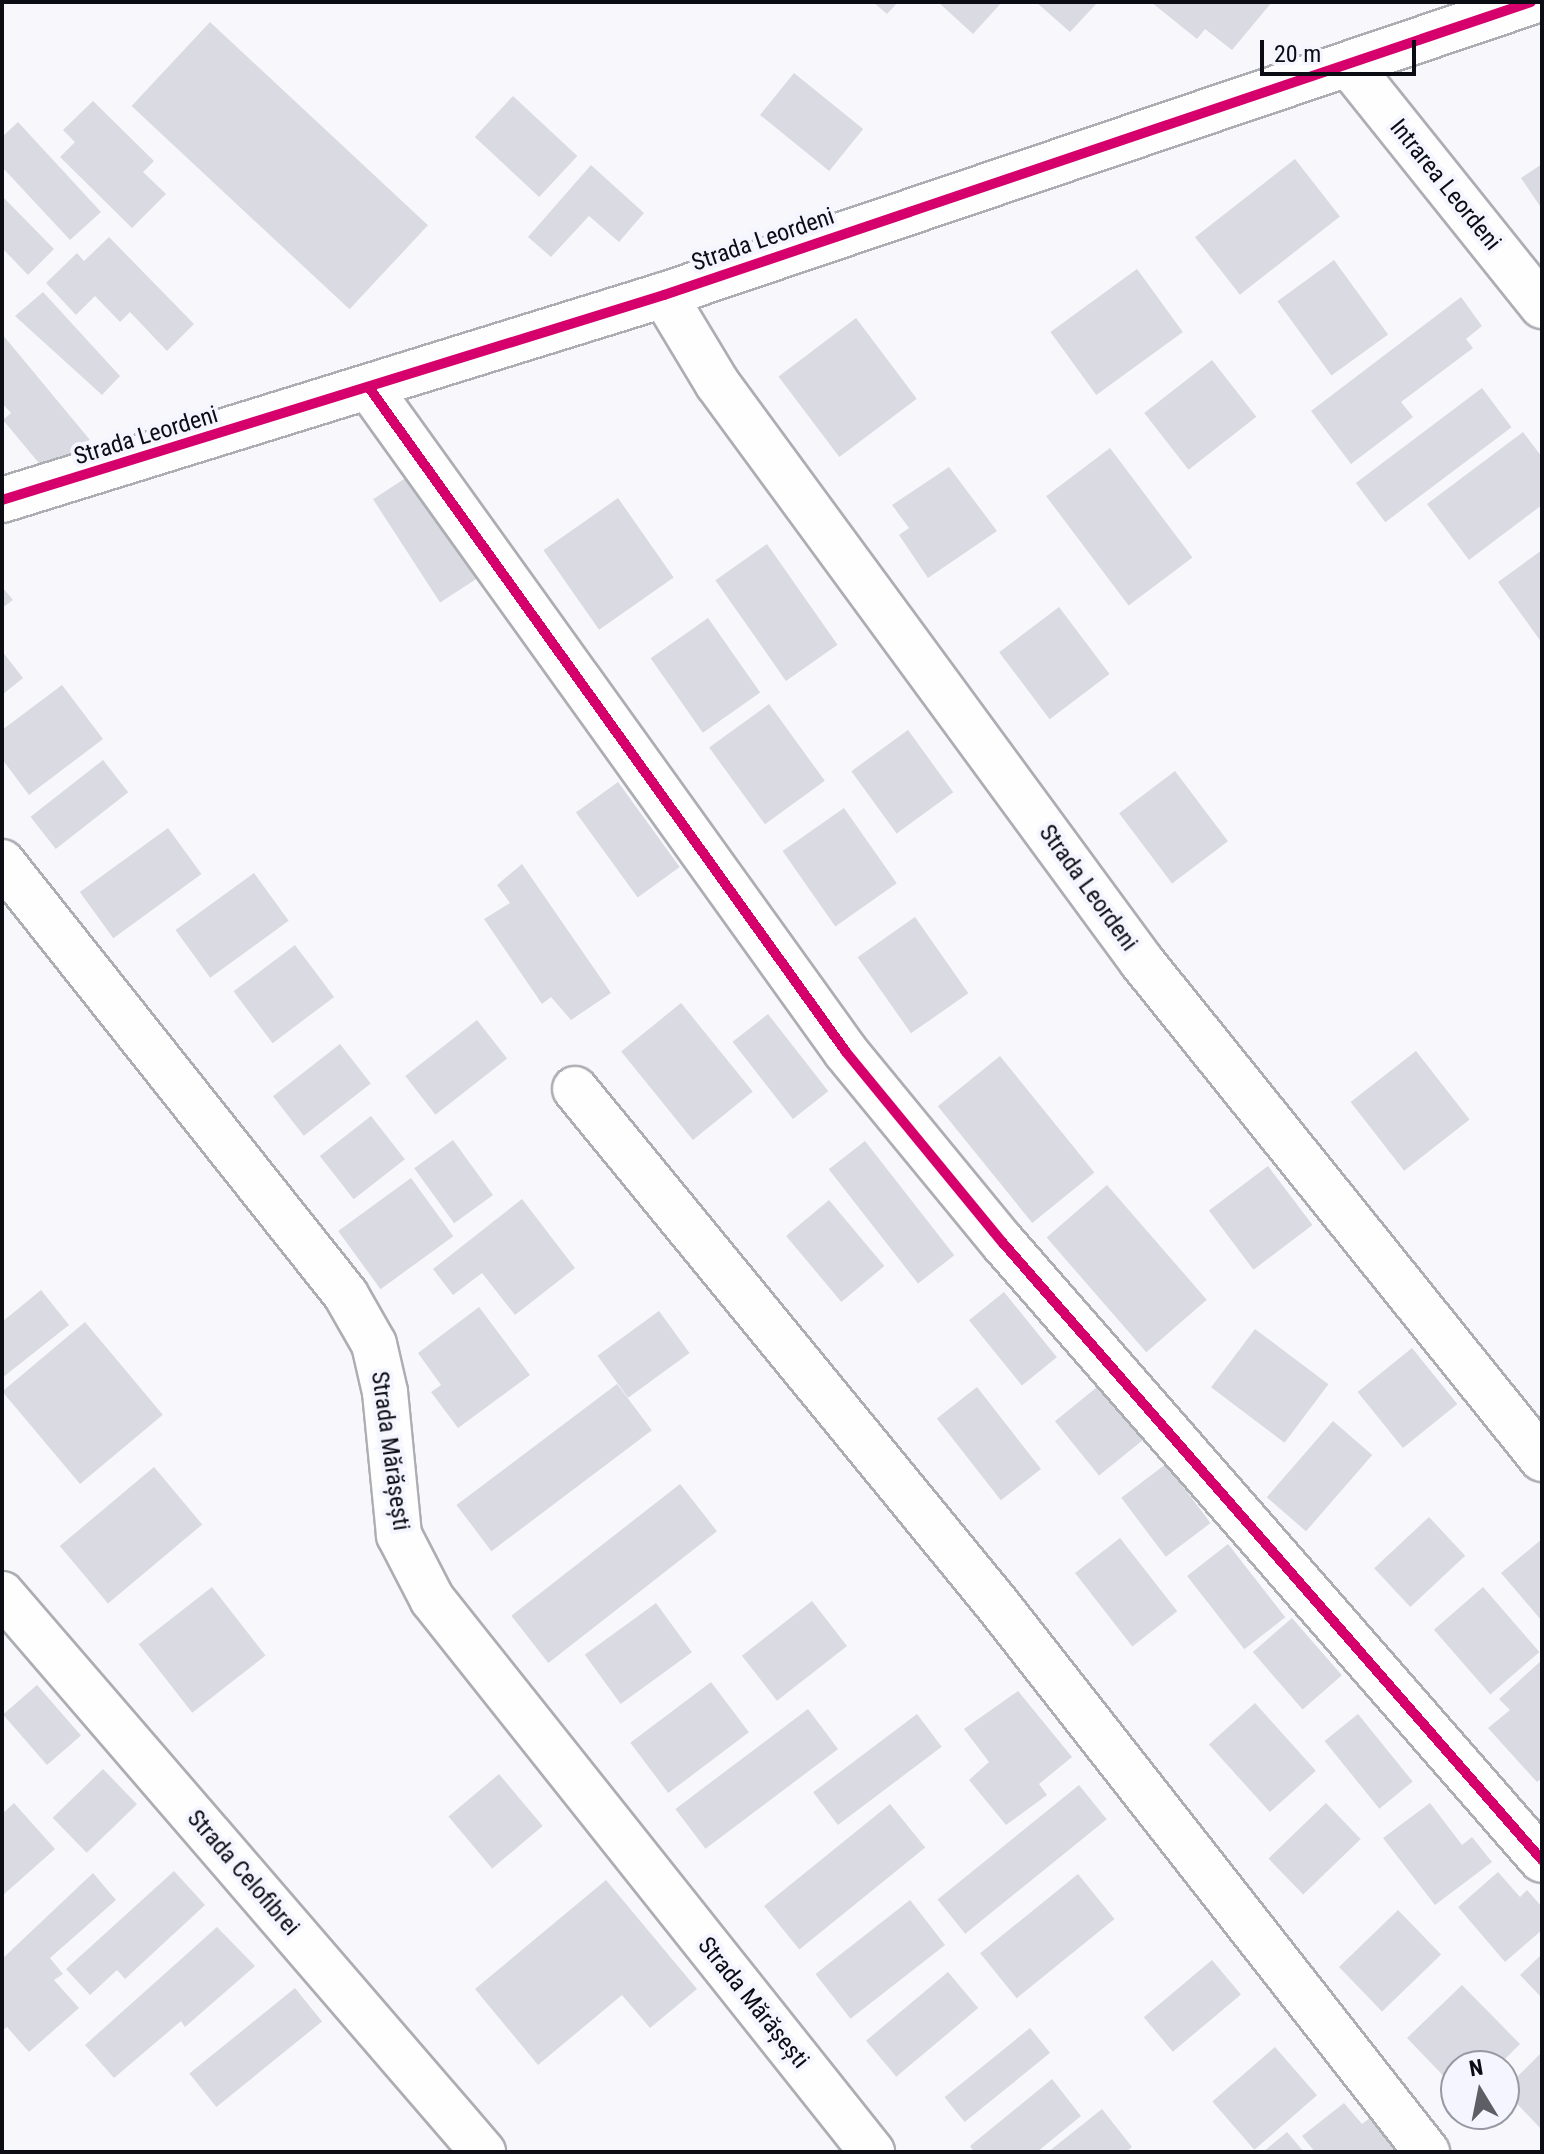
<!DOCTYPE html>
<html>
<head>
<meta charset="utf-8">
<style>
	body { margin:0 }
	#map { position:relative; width:1544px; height:2154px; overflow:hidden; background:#f7f7fc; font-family:"Roboto Condensed",sans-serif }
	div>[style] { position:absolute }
	.building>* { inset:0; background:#dadae2; transform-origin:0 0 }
	.roads { filter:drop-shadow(2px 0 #adadb4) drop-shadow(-2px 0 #adadb4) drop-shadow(0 2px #adadb4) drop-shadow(0 -2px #adadb4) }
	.minor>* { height:44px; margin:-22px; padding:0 22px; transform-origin:22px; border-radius:22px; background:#fefeff }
	.cycleway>* { height:10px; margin:-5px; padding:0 5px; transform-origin:5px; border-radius:5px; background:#d6006c }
	span { translate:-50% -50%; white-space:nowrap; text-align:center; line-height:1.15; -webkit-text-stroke:8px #f4f5ff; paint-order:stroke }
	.street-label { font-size:24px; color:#0c0c14 }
	.frame { position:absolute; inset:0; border:4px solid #0c0c14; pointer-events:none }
	.north { position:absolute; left:1440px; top:2050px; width:80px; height:80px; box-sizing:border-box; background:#f4f5ff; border:2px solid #9798a1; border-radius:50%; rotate:350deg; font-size:22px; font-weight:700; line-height:32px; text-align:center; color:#0c0c14 }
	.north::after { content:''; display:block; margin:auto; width:28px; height:36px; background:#5e5e65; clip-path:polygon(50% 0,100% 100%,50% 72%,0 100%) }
	.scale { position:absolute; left:1260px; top:40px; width:156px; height:36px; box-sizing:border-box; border:4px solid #0c0c14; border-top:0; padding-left:10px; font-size:24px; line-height:28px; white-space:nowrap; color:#0c0c14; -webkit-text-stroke:6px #f4f5ff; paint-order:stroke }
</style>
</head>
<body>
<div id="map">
	<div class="building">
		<i style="clip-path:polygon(873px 2px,898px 2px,887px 14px)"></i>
		<i style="clip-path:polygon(938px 2px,1002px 2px,973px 34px)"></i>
		<i style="clip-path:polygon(1036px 2px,1098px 2px,1070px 32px)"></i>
		<i style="clip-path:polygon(1151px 2px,1272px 2px,1232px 50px,1205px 29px,1197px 39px)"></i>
		<i style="left:210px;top:22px;width:298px;height:115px;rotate:43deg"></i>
		<i style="left:794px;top:73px;width:89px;height:54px;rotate:39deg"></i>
		<i style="left:513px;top:96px;width:88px;height:56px;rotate:43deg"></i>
		<i style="clip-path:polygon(93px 101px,154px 161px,143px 172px,166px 194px,132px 228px,60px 157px,75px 142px,63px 130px)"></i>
		<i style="clip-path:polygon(18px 122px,101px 212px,70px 240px,2px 167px,2px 137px)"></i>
		<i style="left:1295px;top:159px;width:73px;height:127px;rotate:52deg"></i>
		<i style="clip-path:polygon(1542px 164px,1542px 209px,1521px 178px)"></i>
		<i style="clip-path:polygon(591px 165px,644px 213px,619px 242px,589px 216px,551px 257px,528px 237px)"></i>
		<i style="clip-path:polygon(2px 196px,54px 249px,28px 275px,2px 248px)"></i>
		<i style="clip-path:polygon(109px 237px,194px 324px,167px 351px,130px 312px,120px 322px,95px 296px,76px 315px,46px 283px,77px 253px,84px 261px)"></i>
		<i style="left:1334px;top:260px;width:92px;height:70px;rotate:54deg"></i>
		<i style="left:1137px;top:269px;width:78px;height:107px;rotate:54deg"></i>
		<i style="clip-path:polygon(43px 292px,120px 376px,102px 395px,15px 316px)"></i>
		<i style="clip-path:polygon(1461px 297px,1482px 326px,1466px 339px,1473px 348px,1401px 402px,1413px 417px,1351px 464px,1311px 411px)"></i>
		<i style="left:856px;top:318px;width:101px;height:97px;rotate:53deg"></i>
		<i style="clip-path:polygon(2px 334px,90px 440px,48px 474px,3px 420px,11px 413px,2px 403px)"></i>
		<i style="left:1212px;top:360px;width:72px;height:86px;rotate:52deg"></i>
		<i style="left:1482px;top:388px;width:49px;height:158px;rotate:53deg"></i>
		<i style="clip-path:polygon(1523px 432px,1542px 457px,1542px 505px,1469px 560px,1427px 504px)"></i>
		<i style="left:1110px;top:448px;width:137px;height:80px;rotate:53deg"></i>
		<i style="clip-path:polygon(949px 467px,997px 531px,928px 578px,899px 535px,909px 528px,892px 505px)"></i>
		<i style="left:415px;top:472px;width:123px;height:50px;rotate:57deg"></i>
		<i style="left:618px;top:498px;width:97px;height:91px;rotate:55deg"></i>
		<i style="left:767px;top:544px;width:123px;height:63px;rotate:55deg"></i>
		<i style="clip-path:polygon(1542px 550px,1542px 643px,1498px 582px)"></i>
		<i style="clip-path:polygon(2px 587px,13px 600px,2px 608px)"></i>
		<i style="left:1059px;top:607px;width:84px;height:75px;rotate:53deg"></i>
		<i style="left:708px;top:618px;width:91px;height:70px;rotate:55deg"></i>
		<i style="clip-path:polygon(2px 651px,23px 678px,2px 695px)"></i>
		<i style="clip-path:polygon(62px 685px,103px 739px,29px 795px,2px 759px,2px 730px)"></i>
		<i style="left:769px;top:704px;width:95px;height:74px;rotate:54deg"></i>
		<i style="left:908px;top:730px;width:77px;height:70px;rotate:54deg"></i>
		<i style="left:103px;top:760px;width:41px;height:92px;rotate:52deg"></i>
		<i style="left:1175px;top:771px;width:88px;height:70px;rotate:53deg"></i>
		<i style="left:618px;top:782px;width:105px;height:52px;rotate:54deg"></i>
		<i style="left:844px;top:808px;width:92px;height:75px;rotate:55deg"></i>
		<i style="left:168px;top:828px;width:57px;height:109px;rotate:54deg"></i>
		<i style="clip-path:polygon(522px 864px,611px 993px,571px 1020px,551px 997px,542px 1004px,484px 919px,510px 903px,497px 885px)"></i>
		<i style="left:254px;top:873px;width:59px;height:97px;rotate:54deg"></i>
		<i style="left:915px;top:917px;width:93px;height:70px;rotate:55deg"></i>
		<i style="left:295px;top:945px;width:65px;height:77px;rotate:53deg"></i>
		<i style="left:681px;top:1003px;width:114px;height:77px;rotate:51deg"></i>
		<i style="left:768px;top:1014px;width:98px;height:45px;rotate:52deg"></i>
		<i style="left:477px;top:1020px;width:49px;height:91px;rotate:52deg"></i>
		<i style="left:340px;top:1044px;width:50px;height:85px;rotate:52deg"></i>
		<i style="left:1416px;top:1051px;width:87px;height:83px;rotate:52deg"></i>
		<i style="left:1000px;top:1056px;width:150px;height:80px;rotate:51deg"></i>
		<i style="left:371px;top:1116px;width:55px;height:65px;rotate:52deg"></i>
		<i style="left:453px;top:1140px;width:68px;height:48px;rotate:54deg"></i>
		<i style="left:865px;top:1141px;width:145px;height:46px;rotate:52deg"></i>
		<i style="left:1268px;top:1166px;width:74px;height:74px;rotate:53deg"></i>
		<i style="left:411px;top:1178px;width:72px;height:90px;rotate:54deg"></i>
		<i style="left:1107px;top:1185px;width:152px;height:80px;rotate:49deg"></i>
		<i style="clip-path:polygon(522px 1199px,575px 1268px,515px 1315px,482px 1273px,453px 1295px,433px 1269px)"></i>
		<i style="left:829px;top:1200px;width:86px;height:56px;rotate:50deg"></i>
		<i style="clip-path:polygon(41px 1290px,69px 1325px,2px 1378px,2px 1322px)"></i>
		<i style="left:1004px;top:1292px;width:84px;height:45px;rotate:51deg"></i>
		<i style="clip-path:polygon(479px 1307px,530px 1375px,458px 1428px,431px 1392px,441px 1385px,418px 1353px)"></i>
		<i style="left:659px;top:1311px;width:52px;height:76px;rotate:54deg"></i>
		<i style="left:85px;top:1322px;width:121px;height:108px;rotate:50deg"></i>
		<i style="left:1255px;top:1329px;width:92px;height:73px;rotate:37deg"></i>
		<i style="left:1412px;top:1348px;width:72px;height:70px;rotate:51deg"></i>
		<i style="left:1107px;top:1379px;width:70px;height:67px;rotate:51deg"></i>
		<i style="left:617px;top:1384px;width:58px;height:201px;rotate:53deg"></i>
		<i style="left:977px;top:1387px;width:104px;height:51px;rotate:52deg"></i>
		<i style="left:1333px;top:1421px;width:52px;height:101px;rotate:41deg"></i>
		<i style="left:1166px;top:1464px;width:74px;height:56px;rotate:53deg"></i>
		<i style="left:154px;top:1467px;width:75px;height:123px;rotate:50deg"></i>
		<i style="left:680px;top:1484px;width:60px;height:214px;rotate:52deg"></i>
		<i style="left:1429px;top:1517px;width:53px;height:75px;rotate:47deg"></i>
		<i style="left:1120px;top:1538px;width:93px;height:57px;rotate:52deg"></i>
		<i style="clip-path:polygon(1542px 1539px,1542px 1621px,1501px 1573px)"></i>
		<i style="left:1228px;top:1544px;width:93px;height:52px;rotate:52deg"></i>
		<i style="left:212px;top:1587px;width:87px;height:93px;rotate:52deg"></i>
		<i style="left:1483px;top:1587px;width:86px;height:65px;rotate:49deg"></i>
		<i style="left:812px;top:1601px;width:57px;height:89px;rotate:52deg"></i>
		<i style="left:656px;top:1603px;width:61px;height:88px;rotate:54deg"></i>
		<i style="left:1292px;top:1618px;width:76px;height:52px;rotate:49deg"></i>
		<i style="clip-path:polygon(1542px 1660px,1542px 1778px,1537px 1782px,1488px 1728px,1510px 1710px,1499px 1699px)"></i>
		<i style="left:711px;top:1682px;width:63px;height:101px;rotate:53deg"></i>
		<i style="left:37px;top:1685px;width:67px;height:45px;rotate:49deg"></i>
		<i style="clip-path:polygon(1018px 1691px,1072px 1757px,1039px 1784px,1047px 1795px,1006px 1825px,969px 1780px,989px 1762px,964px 1729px)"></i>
		<i style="left:1255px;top:1703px;width:91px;height:62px;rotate:48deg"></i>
		<i style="left:808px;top:1709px;width:50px;height:166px;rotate:53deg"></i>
		<i style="left:917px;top:1714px;width:41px;height:130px;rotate:53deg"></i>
		<i style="left:1358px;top:1714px;width:87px;height:43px;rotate:51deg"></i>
		<i style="left:103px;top:1769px;width:49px;height:70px;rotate:46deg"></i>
		<i style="left:499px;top:1774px;width:68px;height:66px;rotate:50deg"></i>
		<i style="left:1079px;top:1785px;width:44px;height:182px;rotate:51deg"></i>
		<i style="clip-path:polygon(14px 1803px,55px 1849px,2px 1896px,2px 1814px)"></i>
		<i style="left:1326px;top:1803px;width:50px;height:80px;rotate:46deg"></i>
		<i style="clip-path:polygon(1430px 1803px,1462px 1845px,1472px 1837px,1492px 1862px,1435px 1905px,1383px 1838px)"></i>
		<i style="left:890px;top:1804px;width:56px;height:162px;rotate:51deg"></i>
		<i style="clip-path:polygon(174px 1871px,205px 1905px,125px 1979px,117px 1970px,90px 1995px,66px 1969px)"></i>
		<i style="clip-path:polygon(1498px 1872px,1520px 1897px,1527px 1890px,1542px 1907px,1542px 1930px,1505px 1962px,1458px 1907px)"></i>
		<i style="clip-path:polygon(93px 1873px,116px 1900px,50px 1958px,63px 1974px,54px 1980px,79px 2008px,29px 2052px,7px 2027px,2px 2031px,2px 1959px)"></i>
		<i style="left:1078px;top:1874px;width:58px;height:126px;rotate:51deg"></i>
		<i style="clip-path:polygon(606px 1880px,697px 1989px,650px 2028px,622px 1995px,538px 2065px,475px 1989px)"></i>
		<i style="left:910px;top:1900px;width:57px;height:120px;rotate:52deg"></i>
		<i style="left:1398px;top:1910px;width:62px;height:82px;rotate:46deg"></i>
		<i style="clip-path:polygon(217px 1927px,255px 1966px,185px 2027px,181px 2021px,114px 2078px,85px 2045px)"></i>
		<i style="clip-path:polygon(1542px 1954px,1542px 1998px,1520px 1975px)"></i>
		<i style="left:1212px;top:1960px;width:45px;height:89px;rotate:50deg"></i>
		<i style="left:948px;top:1972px;width:47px;height:107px;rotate:50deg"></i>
		<i style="clip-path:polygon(1462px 1985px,1520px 2044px,1498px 2066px,1456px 2066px,1456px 2089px,1407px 2038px)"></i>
		<i style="left:295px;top:1988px;width:43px;height:136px;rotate:51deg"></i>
		<i style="left:1030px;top:2028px;width:32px;height:110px;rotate:51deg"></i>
		<i style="left:1275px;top:2047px;width:64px;height:83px;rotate:49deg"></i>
		<i style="clip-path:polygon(1542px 2052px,1542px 2130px,1504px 2090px)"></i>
		<i style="clip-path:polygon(1052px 2079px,1081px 2116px,1037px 2152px,974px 2152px,970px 2146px)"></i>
		<i style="clip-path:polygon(1344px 2103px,1362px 2124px,1375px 2114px,1401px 2147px,1395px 2152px,1315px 2152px,1302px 2136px)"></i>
		<i style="clip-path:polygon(1102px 2109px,1132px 2147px,1126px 2152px,1048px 2152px)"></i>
		<i style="clip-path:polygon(1287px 2132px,1304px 2152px,1263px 2152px)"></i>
	</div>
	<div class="roads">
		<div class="minor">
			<i style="left:1349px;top:65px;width:309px;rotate:51.3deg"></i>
			<i style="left:664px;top:295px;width:103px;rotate:58.9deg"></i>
			<i style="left:717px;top:383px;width:718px;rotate:53.72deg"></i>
			<i style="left:1142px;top:962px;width:638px;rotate:51.17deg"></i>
			<i style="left:370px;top:389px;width:816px;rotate:54.32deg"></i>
			<i style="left:846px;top:1052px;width:247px;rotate:50.6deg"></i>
			<i style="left:1003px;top:1243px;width:819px;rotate:48.86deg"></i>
			<i style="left:2px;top:500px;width:693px;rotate:-17.21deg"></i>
			<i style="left:664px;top:295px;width:915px;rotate:-18.67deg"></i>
			<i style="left:2px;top:862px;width:553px;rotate:51.53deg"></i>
			<i style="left:346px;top:1295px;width:56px;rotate:60.3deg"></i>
			<i style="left:374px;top:1344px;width:49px;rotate:77.1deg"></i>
			<i style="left:385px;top:1392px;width:144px;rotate:84.4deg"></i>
			<i style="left:399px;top:1535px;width:72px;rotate:62.7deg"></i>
			<i style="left:432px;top:1599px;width:707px;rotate:51.49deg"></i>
			<i style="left:575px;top:1089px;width:666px;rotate:50.67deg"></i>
			<i style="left:997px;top:1604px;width:697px;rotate:51.88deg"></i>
			<i style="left:2px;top:1594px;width:737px;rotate:49.24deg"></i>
		</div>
	</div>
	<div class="cycleway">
		<i style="left:370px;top:389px;width:816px;rotate:54.32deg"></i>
		<i style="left:846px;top:1052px;width:247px;rotate:50.6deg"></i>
		<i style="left:1003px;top:1243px;width:819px;rotate:48.86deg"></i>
		<i style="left:2px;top:500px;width:693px;rotate:-17.21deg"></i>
		<i style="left:664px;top:295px;width:915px;rotate:-18.67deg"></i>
	</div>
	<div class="street-label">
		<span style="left:1445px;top:185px;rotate:51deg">Intrarea Leordeni</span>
		<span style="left:763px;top:240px;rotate:-19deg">Strada Leordeni</span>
		<span style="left:146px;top:436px;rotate:-17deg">Strada Leordeni</span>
		<span style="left:1088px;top:888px;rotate:54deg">Strada Leordeni</span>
		<span style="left:390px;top:1451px;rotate:82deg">Strada Mărășești</span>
		<span style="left:243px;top:1873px;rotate:49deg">Strada Celofibrei</span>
		<span style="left:753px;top:2003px;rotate:51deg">Strada Mărășești</span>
	</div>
	<div class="frame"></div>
	<div class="north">N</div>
	<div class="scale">20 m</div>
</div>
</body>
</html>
